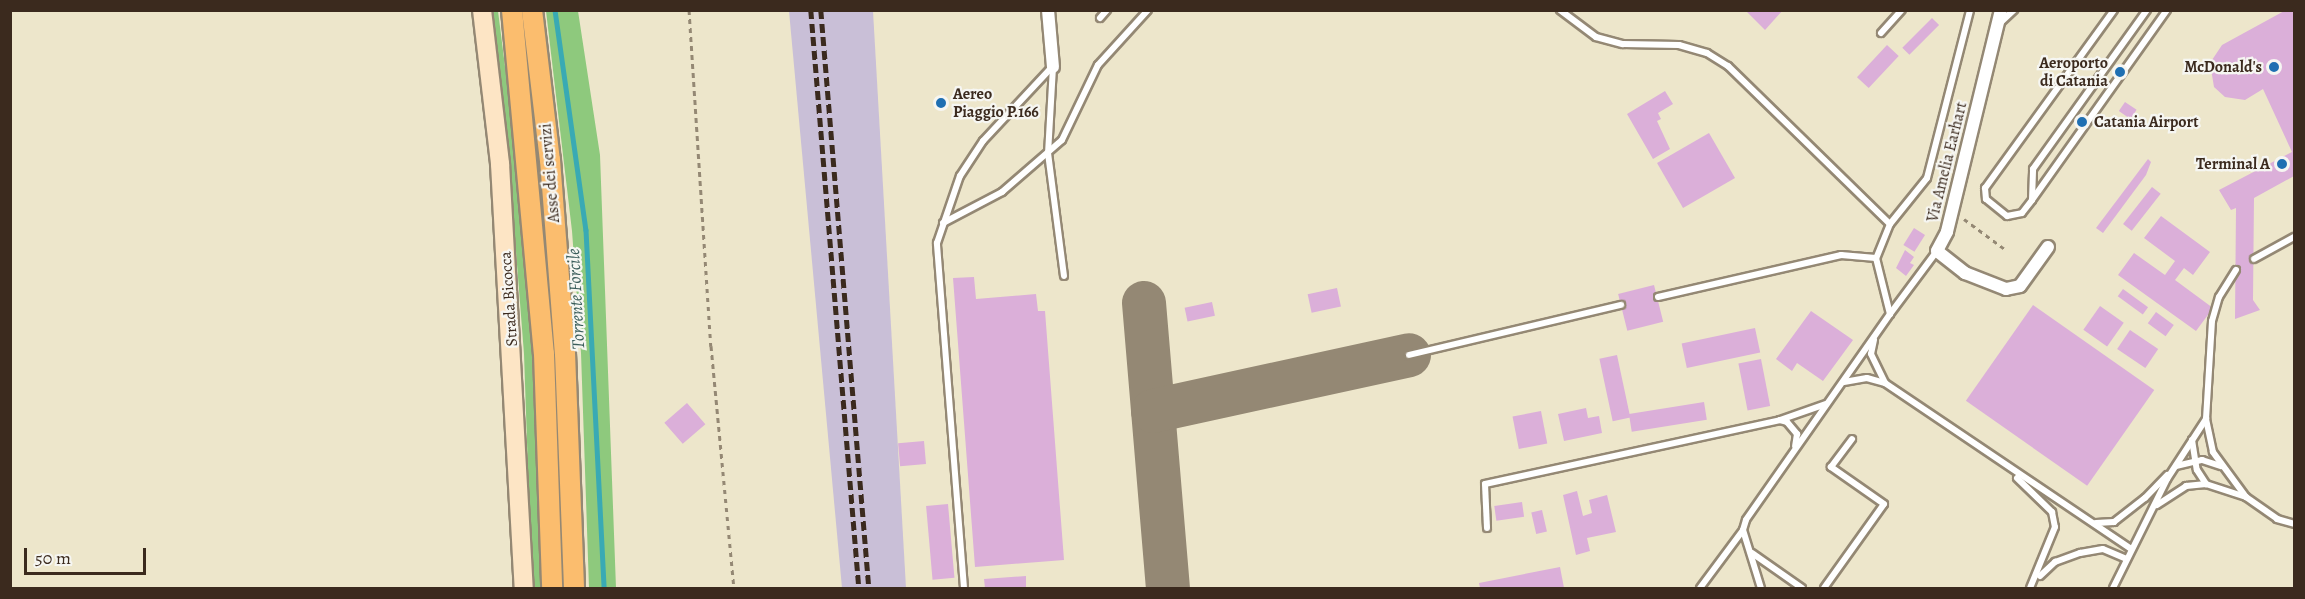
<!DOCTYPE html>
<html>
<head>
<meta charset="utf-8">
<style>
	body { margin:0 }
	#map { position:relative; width:2305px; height:599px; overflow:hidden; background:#ede6cb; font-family:Alegreya,serif }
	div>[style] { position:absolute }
	.industrial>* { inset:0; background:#c9bfd7 }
	.green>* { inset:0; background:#8ec97d }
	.stream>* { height:4.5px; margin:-2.25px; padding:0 2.25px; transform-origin:2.25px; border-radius:2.25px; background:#39aab4 }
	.taxiway>* { height:44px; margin:-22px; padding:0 22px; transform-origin:22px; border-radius:22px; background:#948874 }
	.building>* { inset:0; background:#dbafd9; transform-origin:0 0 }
	.path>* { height:3px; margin-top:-1.5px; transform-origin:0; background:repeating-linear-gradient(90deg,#948874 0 4.5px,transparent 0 9px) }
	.roads { filter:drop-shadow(2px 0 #948874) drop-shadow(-2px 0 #948874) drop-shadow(0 2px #948874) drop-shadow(0 -2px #948874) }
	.lane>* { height:6px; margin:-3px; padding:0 3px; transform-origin:3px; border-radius:3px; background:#fff }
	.street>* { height:12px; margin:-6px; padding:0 6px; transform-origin:6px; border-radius:6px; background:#fff }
	.secondary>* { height:18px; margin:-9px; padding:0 9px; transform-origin:9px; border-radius:9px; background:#fde5c5 }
	.primary>* { height:20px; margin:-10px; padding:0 10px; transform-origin:10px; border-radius:10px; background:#fbbd6e }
	.rail>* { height:4.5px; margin-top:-2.25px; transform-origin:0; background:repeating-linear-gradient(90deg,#3b2a1e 0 9px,transparent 0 13.5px) }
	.dots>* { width:16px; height:16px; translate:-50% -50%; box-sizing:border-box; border:3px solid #f6f6f2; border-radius:50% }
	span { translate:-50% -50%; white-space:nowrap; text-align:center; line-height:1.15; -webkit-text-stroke:4.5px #f6f6f2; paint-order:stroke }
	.poi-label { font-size:16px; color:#3b2a1e; font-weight:700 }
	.right { translate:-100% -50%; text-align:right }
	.left { translate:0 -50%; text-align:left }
	.street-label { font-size:16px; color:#3b2a1e }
	.water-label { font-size:18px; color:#3a5d5a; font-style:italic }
	.frame { position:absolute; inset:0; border:12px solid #3b2a1e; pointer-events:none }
	.scale { position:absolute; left:24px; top:548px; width:122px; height:27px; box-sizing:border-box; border:3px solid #3b2a1e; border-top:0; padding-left:8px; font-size:18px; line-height:21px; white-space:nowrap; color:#3b2a1e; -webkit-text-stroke:4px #f6f6f2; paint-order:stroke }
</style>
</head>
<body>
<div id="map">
	<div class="industrial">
		<i style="clip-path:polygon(789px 11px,873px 11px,906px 588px,842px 588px)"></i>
	</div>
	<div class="green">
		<i style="clip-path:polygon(492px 11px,498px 11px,517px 161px,532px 354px,541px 588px,532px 588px,524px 354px,509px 162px)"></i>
		<i style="clip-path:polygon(546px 11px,578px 11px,600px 155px,616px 588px,589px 588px,581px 353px,572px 231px)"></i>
	</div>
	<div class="stream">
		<i style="left:555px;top:10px;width:222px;rotate:82deg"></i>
		<i style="left:586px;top:230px;width:358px;rotate:87.1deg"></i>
	</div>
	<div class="taxiway">
		<i style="left:1144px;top:303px;width:286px;rotate:85.2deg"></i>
		<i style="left:1153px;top:411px;width:262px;rotate:-12.3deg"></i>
	</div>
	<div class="building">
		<i style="clip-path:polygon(1745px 10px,1783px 10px,1765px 30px)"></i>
		<i style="clip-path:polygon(2286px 10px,2294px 10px,2294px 176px,2254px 198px,2253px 300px,2260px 310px,2235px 319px,2236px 208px,2231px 210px,2219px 190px,2292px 152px,2263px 89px,2245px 100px,2225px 97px,2214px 87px,2210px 63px,2222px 45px)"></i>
		<i style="left:1932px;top:18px;width:10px;height:42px;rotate:45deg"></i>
		<i style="left:1887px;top:45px;width:16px;height:44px;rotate:43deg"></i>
		<i style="clip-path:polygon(1665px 91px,1673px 104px,1658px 113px,1661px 119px,1657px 121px,1670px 149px,1653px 159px,1627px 114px)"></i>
		<i style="left:2125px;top:102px;width:14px;height:11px;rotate:34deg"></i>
		<i style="left:1709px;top:133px;width:52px;height:60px;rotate:60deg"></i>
		<i style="clip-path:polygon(2148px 159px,2151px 162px,2146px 175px,2103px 233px,2096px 228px)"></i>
		<i style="left:2152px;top:187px;width:11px;height:47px;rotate:38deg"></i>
		<i style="clip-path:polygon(2161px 216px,2210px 252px,2193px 275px,2184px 268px,2175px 280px,2213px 308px,2196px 331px,2118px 275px,2134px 253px,2165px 275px,2175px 261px,2144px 238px)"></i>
		<i style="left:1914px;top:228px;width:13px;height:20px;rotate:32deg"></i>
		<i style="clip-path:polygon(1905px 250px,1914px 257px,1910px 263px,1914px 265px,1906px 276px,1896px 268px)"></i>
		<i style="clip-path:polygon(974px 277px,976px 299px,1036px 294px,1038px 311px,1045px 311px,1064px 560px,975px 567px,953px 278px)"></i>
		<i style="left:1654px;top:285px;width:38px;height:37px;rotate:76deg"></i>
		<i style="left:1337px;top:288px;width:19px;height:30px;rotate:78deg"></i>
		<i style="left:2123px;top:289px;width:31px;height:9px;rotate:36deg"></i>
		<i style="left:1212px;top:302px;width:14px;height:28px;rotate:78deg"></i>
		<i style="left:2033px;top:305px;width:148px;height:117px;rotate:35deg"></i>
		<i style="left:2100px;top:306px;width:29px;height:29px;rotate:35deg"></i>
		<i style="clip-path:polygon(1811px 311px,1853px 340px,1823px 381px,1797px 363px,1792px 371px,1776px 359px)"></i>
		<i style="left:2156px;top:312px;width:22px;height:14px;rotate:36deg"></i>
		<i style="left:1755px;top:328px;width:25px;height:75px;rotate:78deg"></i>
		<i style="left:2130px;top:330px;width:34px;height:23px;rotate:34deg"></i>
		<i style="left:1617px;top:355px;width:64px;height:18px;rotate:78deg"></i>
		<i style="left:1761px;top:359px;width:48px;height:23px;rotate:79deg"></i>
		<i style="left:1704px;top:402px;width:18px;height:76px;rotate:81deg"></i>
		<i style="left:687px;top:403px;width:28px;height:30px;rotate:49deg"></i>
		<i style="clip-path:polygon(1586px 408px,1588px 418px,1599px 416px,1602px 433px,1564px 441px,1558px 414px)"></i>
		<i style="left:1541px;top:411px;width:33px;height:29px;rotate:79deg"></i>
		<i style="left:924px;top:441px;width:23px;height:26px;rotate:85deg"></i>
		<i style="clip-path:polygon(1577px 491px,1583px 516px,1592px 513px,1589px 500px,1607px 495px,1616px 532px,1587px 538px,1590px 551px,1576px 555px,1563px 495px)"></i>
		<i style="left:1522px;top:502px;width:15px;height:28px;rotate:82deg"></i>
		<i style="left:948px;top:504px;width:74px;height:22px;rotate:85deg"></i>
		<i style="left:1542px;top:510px;width:22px;height:11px;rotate:77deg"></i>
		<i style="clip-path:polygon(1560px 567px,1564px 588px,1480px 588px,1479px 583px)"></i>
		<i style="clip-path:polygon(1026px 576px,1026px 588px,985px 588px,984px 579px)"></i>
	</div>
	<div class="path">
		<i style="left:689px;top:10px;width:337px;rotate:86.3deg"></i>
		<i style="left:711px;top:346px;width:243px;rotate:84.6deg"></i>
		<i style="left:1964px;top:219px;width:52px;rotate:36.4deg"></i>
	</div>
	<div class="roads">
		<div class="lane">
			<i style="left:1560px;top:10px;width:45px;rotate:36.9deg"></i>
			<i style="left:1596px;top:37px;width:28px;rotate:15deg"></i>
			<i style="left:1623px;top:44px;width:56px;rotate:1deg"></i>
			<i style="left:1679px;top:45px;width:29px;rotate:16deg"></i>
			<i style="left:1707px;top:53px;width:25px;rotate:32deg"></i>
			<i style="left:1728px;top:66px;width:226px;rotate:44.3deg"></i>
			<i style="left:1890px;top:224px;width:37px;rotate:112deg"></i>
			<i style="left:1876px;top:258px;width:58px;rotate:76deg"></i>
			<i style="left:1890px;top:314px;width:251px;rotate:125deg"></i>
			<i style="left:1746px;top:520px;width:10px;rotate:107deg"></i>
			<i style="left:1743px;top:530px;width:61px;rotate:72.8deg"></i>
			<i style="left:2114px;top:10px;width:220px;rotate:125.9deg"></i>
			<i style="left:1985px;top:188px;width:11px;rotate:85deg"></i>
			<i style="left:1986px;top:199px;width:27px;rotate:39deg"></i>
			<i style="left:2007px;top:216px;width:15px;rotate:-11deg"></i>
			<i style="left:2022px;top:213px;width:16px;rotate:-52deg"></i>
			<i style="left:2032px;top:200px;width:233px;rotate:-54.6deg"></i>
			<i style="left:1100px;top:18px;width:11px;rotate:-49deg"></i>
			<i style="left:2001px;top:22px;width:18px;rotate:-43deg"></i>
			<i style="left:1881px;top:33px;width:31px;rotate:-48deg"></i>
			<i style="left:1053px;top:67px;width:86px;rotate:93.3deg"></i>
			<i style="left:1048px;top:153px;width:124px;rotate:82.6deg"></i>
			<i style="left:2032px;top:200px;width:31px;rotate:-88deg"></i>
			<i style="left:2033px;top:169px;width:196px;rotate:-54.4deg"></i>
			<i style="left:943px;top:223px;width:67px;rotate:-27.7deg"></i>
			<i style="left:1002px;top:192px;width:79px;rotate:-40.9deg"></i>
			<i style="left:1062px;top:140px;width:83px;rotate:-64.4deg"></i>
			<i style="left:1098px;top:65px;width:74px;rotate:-47.7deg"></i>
			<i style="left:1890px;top:224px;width:59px;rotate:-51.2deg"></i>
			<i style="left:1927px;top:178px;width:173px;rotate:-75.6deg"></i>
			<i style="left:2254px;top:259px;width:46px;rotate:-28.8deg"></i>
			<i style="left:1658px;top:297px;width:188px;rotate:-12.9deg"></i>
			<i style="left:1841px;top:255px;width:35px;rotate:5deg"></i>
			<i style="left:1890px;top:314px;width:79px;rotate:-53.3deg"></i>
			<i style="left:1874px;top:340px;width:14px;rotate:102deg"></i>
			<i style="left:1871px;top:354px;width:32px;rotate:64deg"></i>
			<i style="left:1409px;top:355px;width:218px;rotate:-13.3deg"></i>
			<i style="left:1844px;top:382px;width:23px;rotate:-10deg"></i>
			<i style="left:1867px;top:378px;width:19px;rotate:16deg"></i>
			<i style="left:1885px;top:383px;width:297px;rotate:34deg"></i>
			<i style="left:1780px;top:420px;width:7px;rotate:16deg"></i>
			<i style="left:1787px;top:422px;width:16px;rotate:50deg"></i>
			<i style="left:1797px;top:434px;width:12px;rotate:99deg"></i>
			<i style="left:2192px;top:440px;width:30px;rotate:81deg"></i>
			<i style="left:2197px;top:470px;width:17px;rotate:57deg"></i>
			<i style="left:2206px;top:484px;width:42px;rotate:18deg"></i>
			<i style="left:2246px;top:497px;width:56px;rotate:-126.3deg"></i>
			<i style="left:2213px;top:452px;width:34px;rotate:-102deg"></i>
			<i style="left:2176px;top:466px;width:27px;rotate:-13deg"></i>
			<i style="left:2202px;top:460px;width:20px;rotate:18deg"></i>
			<i style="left:2017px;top:478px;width:49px;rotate:44.2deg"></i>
			<i style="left:2052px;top:512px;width:15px;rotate:79deg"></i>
			<i style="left:2055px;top:527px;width:66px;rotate:112.3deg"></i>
			<i style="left:2246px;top:497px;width:38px;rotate:35deg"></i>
			<i style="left:2277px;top:519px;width:18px;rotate:16deg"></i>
			<i style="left:2157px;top:505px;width:35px;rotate:-33deg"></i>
			<i style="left:2186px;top:486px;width:20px;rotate:-6deg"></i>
			<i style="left:2096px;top:523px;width:18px;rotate:-3deg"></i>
			<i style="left:2114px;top:522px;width:39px;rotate:-38deg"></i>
			<i style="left:2145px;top:498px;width:32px;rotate:-46deg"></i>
			<i style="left:1487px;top:528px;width:44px;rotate:-92.6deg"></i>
			<i style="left:1485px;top:484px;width:302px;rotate:-12.2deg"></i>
			<i style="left:1780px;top:420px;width:49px;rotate:-19.2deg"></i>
			<i style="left:1752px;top:553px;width:61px;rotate:35deg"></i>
			<i style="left:2040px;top:576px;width:21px;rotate:-43deg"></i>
			<i style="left:2055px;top:562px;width:27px;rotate:-20deg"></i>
			<i style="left:2080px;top:553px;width:23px;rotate:-10deg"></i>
			<i style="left:2103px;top:549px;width:25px;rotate:23deg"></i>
			<i style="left:964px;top:588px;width:346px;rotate:-94.5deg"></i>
			<i style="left:937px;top:243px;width:71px;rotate:-71.1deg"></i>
			<i style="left:960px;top:176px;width:42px;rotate:-56.7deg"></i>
			<i style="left:983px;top:141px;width:101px;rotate:-47deg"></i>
			<i style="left:1700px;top:588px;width:72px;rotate:-53.4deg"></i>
			<i style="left:1824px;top:588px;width:103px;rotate:-54.5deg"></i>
			<i style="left:1884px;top:504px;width:65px;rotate:-145.1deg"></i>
			<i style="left:1831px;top:467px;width:35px;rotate:-53deg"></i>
			<i style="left:2113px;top:588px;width:122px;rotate:-63.6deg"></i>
			<i style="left:2167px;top:479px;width:72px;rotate:-57deg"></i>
			<i style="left:2206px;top:419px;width:98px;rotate:-86.5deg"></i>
			<i style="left:2212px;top:321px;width:25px;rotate:-74deg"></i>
			<i style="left:2219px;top:297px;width:32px;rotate:-58deg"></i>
		</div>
		<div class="street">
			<i style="left:1048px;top:10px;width:57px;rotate:85deg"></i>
			<i style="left:2001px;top:10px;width:228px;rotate:103.7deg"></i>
			<i style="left:1947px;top:232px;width:21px;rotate:118deg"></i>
			<i style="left:1937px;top:251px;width:36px;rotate:38deg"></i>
			<i style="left:1965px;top:273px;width:44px;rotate:21.3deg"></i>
			<i style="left:2006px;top:289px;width:14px;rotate:-12deg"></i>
			<i style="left:2020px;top:286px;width:48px;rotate:-54.3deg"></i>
		</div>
		<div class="secondary">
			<i style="left:482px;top:10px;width:155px;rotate:83.3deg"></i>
			<i style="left:500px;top:164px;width:425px;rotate:86.8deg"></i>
		</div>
		<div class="primary">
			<i style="left:512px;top:10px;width:345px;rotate:84.7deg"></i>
			<i style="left:544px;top:354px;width:234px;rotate:88deg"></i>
			<i style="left:532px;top:10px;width:151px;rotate:83.2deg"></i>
			<i style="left:550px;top:160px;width:194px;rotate:85.6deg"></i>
			<i style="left:565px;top:353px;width:235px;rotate:87.8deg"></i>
		</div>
	</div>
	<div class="rail">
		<i style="left:811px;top:10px;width:580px;rotate:85.25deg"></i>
		<i style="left:821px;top:10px;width:580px;rotate:85.25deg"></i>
	</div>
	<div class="dots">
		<i style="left:2274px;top:67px;background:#1f6fb2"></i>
		<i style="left:2120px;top:72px;background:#1f6fb2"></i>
		<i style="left:941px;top:103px;background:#1f6fb2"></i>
		<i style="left:2082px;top:122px;background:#1f6fb2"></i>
		<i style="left:2282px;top:164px;background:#1f6fb2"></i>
	</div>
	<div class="poi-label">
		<span class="right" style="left:2108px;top:72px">Aeroporto<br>di Catania</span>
		<span class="right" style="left:2262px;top:67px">McDonald's</span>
		<span class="left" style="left:953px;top:103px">Aereo<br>Piaggio P.166</span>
		<span class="left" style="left:2094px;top:122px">Catania Airport</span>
		<span class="right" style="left:2270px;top:164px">Terminal A</span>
	</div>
	<div class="street-label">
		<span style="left:1947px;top:162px;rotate:-76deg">Via Amelia Earhart</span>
		<span style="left:550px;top:173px;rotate:-95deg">Asse dei servizi</span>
		<span style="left:509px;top:299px;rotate:-94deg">Strada Bicocca</span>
	</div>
	<div class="water-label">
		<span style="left:576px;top:299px;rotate:-93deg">Torrente Forcile</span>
	</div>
	<div class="frame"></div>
	<div class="scale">50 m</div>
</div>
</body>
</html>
